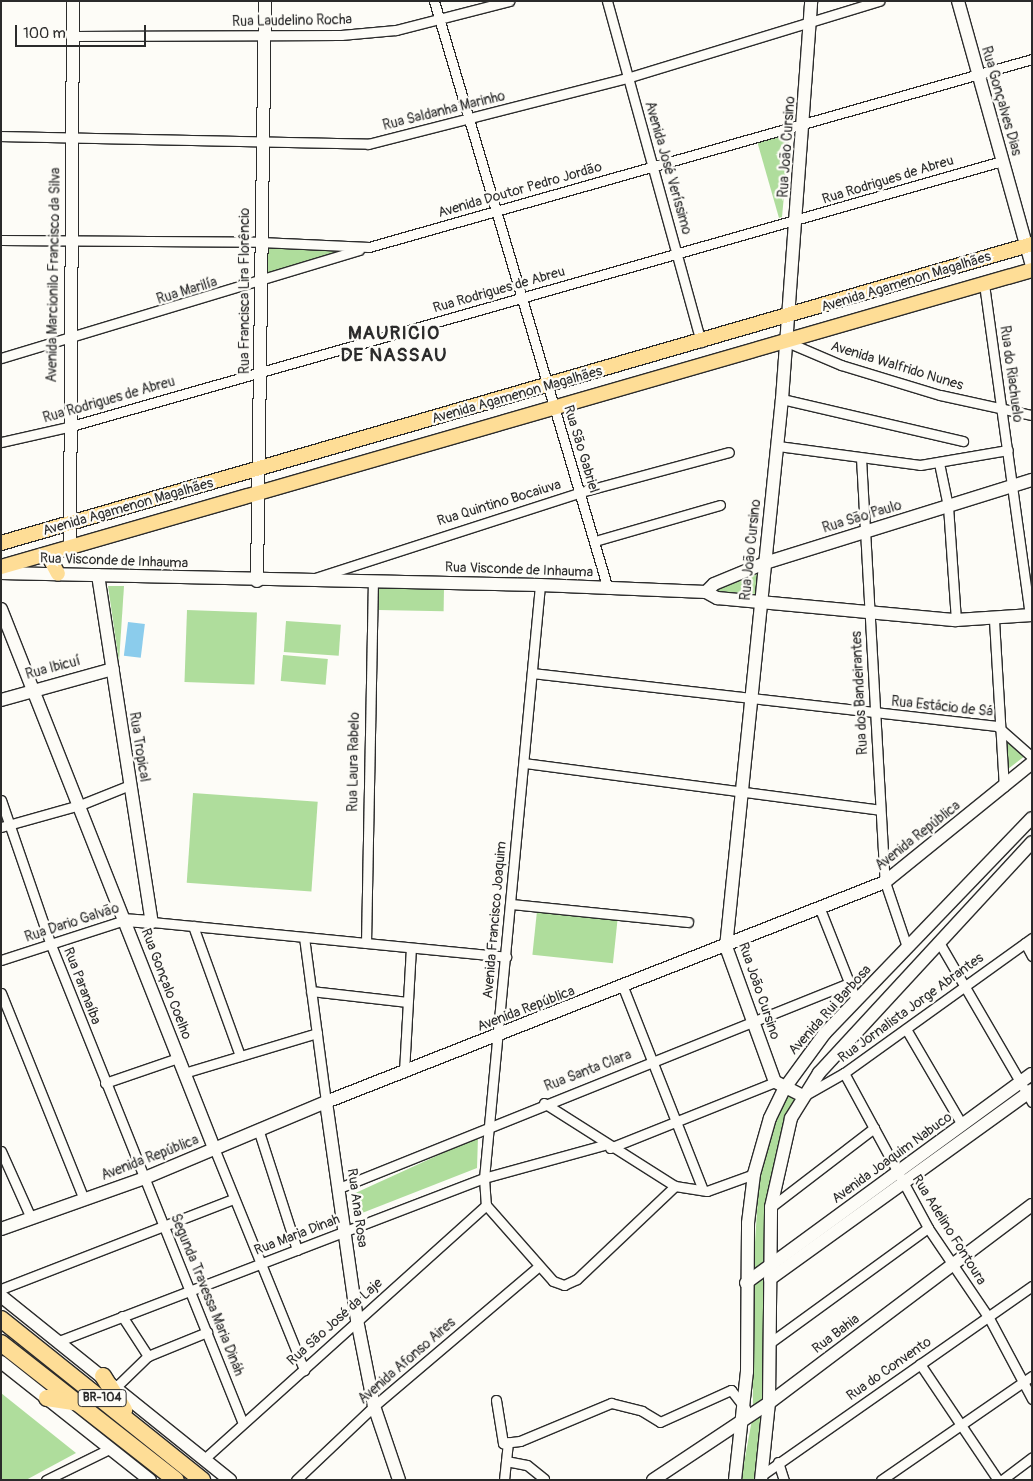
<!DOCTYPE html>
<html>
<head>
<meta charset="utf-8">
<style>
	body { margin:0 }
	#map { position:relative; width:1033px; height:1481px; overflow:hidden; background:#fdfcf7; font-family:Pangolin,sans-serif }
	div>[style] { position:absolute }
	.green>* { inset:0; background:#afdd9c; transform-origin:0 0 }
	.water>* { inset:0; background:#8bccec; transform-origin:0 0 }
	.roads { filter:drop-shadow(1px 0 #2b2b2b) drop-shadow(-1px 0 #2b2b2b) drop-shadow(0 1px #2b2b2b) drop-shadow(0 -1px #2b2b2b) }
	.street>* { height:9px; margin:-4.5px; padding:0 4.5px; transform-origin:4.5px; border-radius:4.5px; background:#fdfcf7 }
	.secondary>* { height:12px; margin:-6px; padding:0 6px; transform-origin:6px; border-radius:6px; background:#fdfcf7 }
	.primary>* { height:14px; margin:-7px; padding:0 7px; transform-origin:7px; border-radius:7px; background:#fedd96 }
	.highway>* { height:16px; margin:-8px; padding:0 8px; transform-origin:8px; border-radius:8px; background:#fedd96 }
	span { translate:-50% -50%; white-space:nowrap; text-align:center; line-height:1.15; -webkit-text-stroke:4.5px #fdfcf7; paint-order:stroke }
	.shield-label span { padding:1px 4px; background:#fdfcf7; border:1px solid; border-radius:4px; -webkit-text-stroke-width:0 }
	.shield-label { font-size:12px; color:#2b2b2b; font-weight:700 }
	.street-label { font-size:14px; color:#2b2b2b }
	.district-label { font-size:19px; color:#2b2b2b; font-weight:700; letter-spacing:1px }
	.frame { position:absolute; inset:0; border:2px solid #2b2b2b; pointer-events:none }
	.scale { position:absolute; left:15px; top:25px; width:131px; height:22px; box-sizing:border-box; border:2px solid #2b2b2b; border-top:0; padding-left:6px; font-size:15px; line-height:18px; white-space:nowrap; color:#2b2b2b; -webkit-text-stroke:4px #fdfcf7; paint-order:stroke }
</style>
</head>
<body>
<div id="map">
	<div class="green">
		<i style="clip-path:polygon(790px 131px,782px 217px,779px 218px,757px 141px)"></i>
		<i style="clip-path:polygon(261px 243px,347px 250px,261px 279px)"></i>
		<i style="clip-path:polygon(760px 570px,755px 594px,715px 591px,713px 578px)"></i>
		<i style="clip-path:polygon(108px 586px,124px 586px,119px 662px)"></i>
		<i style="left:379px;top:588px;width:65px;height:22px;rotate:1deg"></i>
		<i style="left:187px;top:610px;width:70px;height:72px;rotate:2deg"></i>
		<i style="left:286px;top:621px;width:55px;height:31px;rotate:4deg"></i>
		<i style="left:283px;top:655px;width:45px;height:26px;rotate:5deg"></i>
		<i style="clip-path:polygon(1002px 733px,1025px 756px,1004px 772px)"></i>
		<i style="left:193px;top:793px;width:125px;height:90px;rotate:4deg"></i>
		<i style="left:537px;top:911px;width:81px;height:44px;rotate:6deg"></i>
		<i style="clip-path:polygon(786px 1093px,799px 1098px,784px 1132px,767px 1265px,753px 1273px,759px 1181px,772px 1125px)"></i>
		<i style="clip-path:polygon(478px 1137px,477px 1168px,357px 1215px,351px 1195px)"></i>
		<i style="clip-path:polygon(768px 1272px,768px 1401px,753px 1409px,752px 1283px)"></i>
		<i style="clip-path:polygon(1px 1393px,76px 1453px,26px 1480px,1px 1480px)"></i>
		<i style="clip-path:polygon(767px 1407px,757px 1480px,741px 1480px,753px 1414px)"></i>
	</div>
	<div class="water">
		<i style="left:128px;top:622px;width:17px;height:34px;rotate:7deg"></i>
	</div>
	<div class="roads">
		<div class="street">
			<i style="left:434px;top:1px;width:613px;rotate:73.52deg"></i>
			<i style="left:607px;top:1px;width:354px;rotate:74.6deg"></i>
			<i style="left:73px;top:36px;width:268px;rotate:-0.2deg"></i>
			<i style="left:341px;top:35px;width:55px;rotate:-5.2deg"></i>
			<i style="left:396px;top:30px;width:117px;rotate:-14.4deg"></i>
			<i style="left:1px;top:136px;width:367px;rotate:1.2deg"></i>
			<i style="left:368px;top:144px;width:267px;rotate:-14.3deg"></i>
			<i style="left:627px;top:78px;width:264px;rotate:-17deg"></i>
			<i style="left:1px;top:240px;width:259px;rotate:0.4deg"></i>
			<i style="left:260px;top:242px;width:109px;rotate:2.6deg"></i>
			<i style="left:369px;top:247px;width:689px;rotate:-15.83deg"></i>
			<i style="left:984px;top:284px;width:335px;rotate:82.1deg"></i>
			<i style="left:787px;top:342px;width:59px;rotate:23.1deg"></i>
			<i style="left:841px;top:365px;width:103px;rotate:16.9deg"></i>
			<i style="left:940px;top:395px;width:94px;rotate:12.3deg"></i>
			<i style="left:1px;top:358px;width:374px;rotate:-16.8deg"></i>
			<i style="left:782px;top:399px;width:186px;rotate:13.1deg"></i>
			<i style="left:1px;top:442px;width:69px;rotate:-12.6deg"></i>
			<i style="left:68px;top:427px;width:971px;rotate:-15.9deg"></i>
			<i style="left:778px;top:446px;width:143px;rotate:7.6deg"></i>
			<i style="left:920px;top:465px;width:89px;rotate:-9.7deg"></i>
			<i style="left:861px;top:458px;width:425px;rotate:86.8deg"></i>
			<i style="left:885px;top:882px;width:69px;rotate:71.3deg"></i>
			<i style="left:939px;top:463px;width:44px;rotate:78.2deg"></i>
			<i style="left:948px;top:506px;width:114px;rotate:86deg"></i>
			<i style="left:595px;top:541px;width:130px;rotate:-16.1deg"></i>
			<i style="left:315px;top:578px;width:280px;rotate:-17.9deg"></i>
			<i style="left:581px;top:492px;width:153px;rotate:-15.1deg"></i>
			<i style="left:540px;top:585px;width:596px;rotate:95.39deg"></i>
			<i style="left:484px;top:1178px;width:27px;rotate:86deg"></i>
			<i style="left:486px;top:1205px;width:101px;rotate:48.6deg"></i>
			<i style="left:553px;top:1281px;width:12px;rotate:20deg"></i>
			<i style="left:564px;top:1285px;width:14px;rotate:-25deg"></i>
			<i style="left:577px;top:1279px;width:135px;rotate:-43.5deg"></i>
			<i style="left:994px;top:620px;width:167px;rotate:86.6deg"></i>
			<i style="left:532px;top:673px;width:468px;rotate:6.5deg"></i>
			<i style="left:997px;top:726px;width:47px;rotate:41.5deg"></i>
			<i style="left:524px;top:763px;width:358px;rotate:7.5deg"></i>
			<i style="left:1px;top:800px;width:153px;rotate:71deg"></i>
			<i style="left:51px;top:945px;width:513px;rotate:68.14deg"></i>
			<i style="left:1px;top:827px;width:82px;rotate:-15.6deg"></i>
			<i style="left:80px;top:805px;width:54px;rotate:-21.8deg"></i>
			<i style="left:511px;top:904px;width:178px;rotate:5.8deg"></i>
			<i style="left:820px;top:909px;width:98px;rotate:68.4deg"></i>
			<i style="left:152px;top:922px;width:356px;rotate:5.6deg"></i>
			<i style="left:193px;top:926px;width:138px;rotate:70.1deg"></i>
			<i style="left:304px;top:937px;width:166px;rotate:82.4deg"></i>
			<i style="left:366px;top:943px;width:363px;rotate:-88.9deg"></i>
			<i style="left:1025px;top:943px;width:15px;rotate:62deg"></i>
			<i style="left:940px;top:944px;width:183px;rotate:59.8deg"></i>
			<i style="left:1px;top:960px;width:130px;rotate:-17.9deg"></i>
			<i style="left:623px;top:987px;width:218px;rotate:68.5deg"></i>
			<i style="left:311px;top:991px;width:97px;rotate:6.5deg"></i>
			<i style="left:1px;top:993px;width:222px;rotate:68.1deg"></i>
			<i style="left:906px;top:1029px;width:111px;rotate:59.7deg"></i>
			<i style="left:404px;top:1072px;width:124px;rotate:-86.8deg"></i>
			<i style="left:184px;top:1073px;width:139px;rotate:-16.7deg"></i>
			<i style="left:844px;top:1073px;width:176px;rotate:61.5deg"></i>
			<i style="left:928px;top:1228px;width:109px;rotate:55.9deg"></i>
			<i style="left:989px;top:1318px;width:92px;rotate:62deg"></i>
			<i style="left:105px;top:1083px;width:77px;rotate:-18.9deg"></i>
			<i style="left:807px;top:1094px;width:43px;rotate:-29.6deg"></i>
			<i style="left:844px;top:1073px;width:231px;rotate:-35.7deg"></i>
			<i style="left:544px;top:1103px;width:155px;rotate:32.4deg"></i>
			<i style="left:675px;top:1186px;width:32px;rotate:9deg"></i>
			<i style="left:707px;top:1191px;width:50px;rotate:-19.9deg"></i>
			<i style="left:259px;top:1132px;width:124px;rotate:72.1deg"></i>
			<i style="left:214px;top:1148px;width:240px;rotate:67.9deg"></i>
			<i style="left:610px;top:1148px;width:178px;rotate:-21.8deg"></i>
			<i style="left:1px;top:1151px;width:73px;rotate:65.9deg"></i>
			<i style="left:339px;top:1188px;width:550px;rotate:-21.9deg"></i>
			<i style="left:771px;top:1207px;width:130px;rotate:-37.5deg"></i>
			<i style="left:1px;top:1289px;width:249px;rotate:-21.2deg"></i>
			<i style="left:122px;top:1316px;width:48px;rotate:57deg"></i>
			<i style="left:59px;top:1341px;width:455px;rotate:-21deg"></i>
			<i style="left:484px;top:1178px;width:124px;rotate:-15.4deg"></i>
			<i style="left:771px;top:1342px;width:194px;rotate:-36deg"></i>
			<i style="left:920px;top:1364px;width:140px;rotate:56.1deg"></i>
			<i style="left:117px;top:1386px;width:43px;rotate:-44.1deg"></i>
			<i style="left:148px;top:1356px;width:64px;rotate:-22.1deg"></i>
			<i style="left:496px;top:1400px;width:44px;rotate:80.8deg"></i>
			<i style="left:503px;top:1443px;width:17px;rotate:-7deg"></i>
			<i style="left:520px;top:1441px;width:99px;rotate:-22.7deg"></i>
			<i style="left:611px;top:1403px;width:32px;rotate:14deg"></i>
			<i style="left:642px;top:1411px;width:21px;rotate:31deg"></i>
			<i style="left:660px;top:1422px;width:78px;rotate:-24.3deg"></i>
			<i style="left:731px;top:1390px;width:23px;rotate:52deg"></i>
			<i style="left:203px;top:1460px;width:381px;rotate:-42deg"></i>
			<i style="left:506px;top:1461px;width:21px;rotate:11deg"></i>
			<i style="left:527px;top:1465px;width:22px;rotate:39deg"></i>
			<i style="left:778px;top:1462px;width:19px;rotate:72deg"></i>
			<i style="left:762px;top:1475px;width:330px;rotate:-35deg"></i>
			<i style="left:46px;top:1480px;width:70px;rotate:-26.2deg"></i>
			<i style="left:296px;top:1480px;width:108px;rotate:-43.5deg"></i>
			<i style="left:374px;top:1406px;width:216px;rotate:-40.3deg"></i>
			<i style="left:504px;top:1480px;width:38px;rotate:-84deg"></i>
			<i style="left:881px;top:1480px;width:183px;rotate:-34.6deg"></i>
			<i style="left:1002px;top:1480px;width:38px;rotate:-37deg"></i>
		</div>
		<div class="secondary">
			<i style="left:958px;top:1px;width:275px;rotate:74.4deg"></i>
			<i style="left:70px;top:549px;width:548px;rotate:-89.69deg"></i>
			<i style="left:1px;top:573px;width:539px;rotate:1.28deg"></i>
			<i style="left:540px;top:585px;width:166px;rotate:2.4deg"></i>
			<i style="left:706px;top:592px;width:13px;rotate:29deg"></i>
			<i style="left:717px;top:598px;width:240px;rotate:5.3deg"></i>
			<i style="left:956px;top:620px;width:76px;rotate:-3.8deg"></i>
			<i style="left:98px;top:575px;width:351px;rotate:81.2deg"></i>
			<i style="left:152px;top:922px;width:27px;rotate:-176deg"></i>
			<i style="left:257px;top:581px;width:580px;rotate:-89.21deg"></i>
			<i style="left:706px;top:592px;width:11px;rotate:-45deg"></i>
			<i style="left:714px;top:584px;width:55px;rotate:-22.4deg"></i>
			<i style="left:765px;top:563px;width:280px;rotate:-17.3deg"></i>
			<i style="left:1px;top:609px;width:580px;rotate:68.44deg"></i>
			<i style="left:1px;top:700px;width:116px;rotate:-15.5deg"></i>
			<i style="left:803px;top:1096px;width:31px;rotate:-153deg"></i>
			<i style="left:775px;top:1082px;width:144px;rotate:-109.9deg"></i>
			<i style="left:726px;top:947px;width:551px;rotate:-84.17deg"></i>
			<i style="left:782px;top:399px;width:399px;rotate:-85.8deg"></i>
			<i style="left:326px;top:1102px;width:220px;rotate:81.9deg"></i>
			<i style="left:357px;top:1320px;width:88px;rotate:78.8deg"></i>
			<i style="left:374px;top:1406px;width:78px;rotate:71.3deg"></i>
			<i style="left:1px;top:1229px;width:153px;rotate:-19.5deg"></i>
			<i style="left:145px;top:1178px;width:196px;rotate:-22.8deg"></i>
			<i style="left:326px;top:1102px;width:601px;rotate:-21.48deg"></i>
			<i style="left:885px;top:882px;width:189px;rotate:-39deg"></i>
			<i style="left:770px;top:1279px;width:323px;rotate:-35.8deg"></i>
			<i style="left:746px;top:1283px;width:354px;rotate:-36.2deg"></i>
			<i style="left:1px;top:1296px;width:294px;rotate:38.8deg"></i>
			<i style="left:1px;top:1362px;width:190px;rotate:38.4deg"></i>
			<i style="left:653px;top:1480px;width:139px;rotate:-33.6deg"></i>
			<i style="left:769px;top:1403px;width:329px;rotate:-37deg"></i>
			<i style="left:735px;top:1480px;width:109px;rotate:-83.7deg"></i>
			<i style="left:747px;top:1372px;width:149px;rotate:-89.6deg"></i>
			<i style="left:748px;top:1223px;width:49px;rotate:-83deg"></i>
			<i style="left:754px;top:1174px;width:58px;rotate:-74.1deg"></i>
			<i style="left:770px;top:1118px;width:32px;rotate:-64deg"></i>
			<i style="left:784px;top:1089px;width:69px;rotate:-53.8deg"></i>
			<i style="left:825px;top:1033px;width:298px;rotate:-46.1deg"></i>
			<i style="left:761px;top:1480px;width:77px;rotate:-84.1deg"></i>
			<i style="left:769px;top:1403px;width:196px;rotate:-89.4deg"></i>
			<i style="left:771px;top:1207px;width:91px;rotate:-77.3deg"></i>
			<i style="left:791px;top:1118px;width:53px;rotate:-58.1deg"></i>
			<i style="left:819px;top:1073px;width:314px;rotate:-47.3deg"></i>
		</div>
		<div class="primary">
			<i style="left:1px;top:543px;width:1073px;rotate:-16.17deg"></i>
			<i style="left:48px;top:555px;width:21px;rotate:62deg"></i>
			<i style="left:1px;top:567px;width:1073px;rotate:-16.07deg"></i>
		</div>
		<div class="highway">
			<i style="left:1px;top:1319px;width:258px;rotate:38.7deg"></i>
			<i style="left:1px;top:1343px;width:222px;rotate:38.1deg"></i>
			<i style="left:103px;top:1376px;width:40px;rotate:58deg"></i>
			<i style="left:47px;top:1398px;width:30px;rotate:9deg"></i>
		</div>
	</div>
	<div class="shield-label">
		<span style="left:102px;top:1398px">BR-104</span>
	</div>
	<div class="street-label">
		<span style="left:292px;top:21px;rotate:-1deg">Rua Laudelino Rocha</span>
		<span style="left:1001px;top:101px;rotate:74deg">Rua Gonçalves Dias</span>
		<span style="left:444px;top:111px;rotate:-14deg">Rua Saldanha Marinho</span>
		<span style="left:787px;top:147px;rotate:-86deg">Rua João Cursino</span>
		<span style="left:668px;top:168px;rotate:74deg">Avenida José Veríssimo</span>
		<span style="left:888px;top:180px;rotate:-17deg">Rua Rodrigues de Abreu</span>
		<span style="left:520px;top:190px;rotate:-16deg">Avenida Doutor Pedro Jordão</span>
		<span style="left:54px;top:275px;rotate:-89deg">Avenida Marcionilo Francisco da Silva</span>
		<span style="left:906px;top:282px;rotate:-17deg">Avenida Agamenon Magalhães</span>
		<span style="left:499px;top:290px;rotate:-16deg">Rua Rodrigues de Abreu</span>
		<span style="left:187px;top:291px;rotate:-17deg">Rua Marilía</span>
		<span style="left:245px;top:291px;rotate:-90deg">Rua Francisca Lira Florêncio</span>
		<span style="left:897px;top:366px;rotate:17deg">Avenida Walfrido Nunes</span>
		<span style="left:1011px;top:374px;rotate:82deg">Rua do Riachuelo</span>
		<span style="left:517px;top:395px;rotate:-16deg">Avenida Agamenon Magalhães</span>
		<span style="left:109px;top:400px;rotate:-16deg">Rua Rodrigues de Abreu</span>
		<span style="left:581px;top:449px;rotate:73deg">Rua São Gabriel</span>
		<span style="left:499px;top:503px;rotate:-17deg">Rua Quintino Bocaiuva</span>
		<span style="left:128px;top:507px;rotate:-16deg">Avenida Agamenon Magalhães</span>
		<span style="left:862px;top:517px;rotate:-17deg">Rua São Paulo</span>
		<span style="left:751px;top:550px;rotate:-84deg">Rua João Cursino</span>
		<span style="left:114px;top:561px;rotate:2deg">Rua Visconde de Inhauma</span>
		<span style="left:519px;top:570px;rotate:2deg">Rua Visconde de Inhauma</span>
		<span style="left:53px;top:668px;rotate:-15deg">Rua Ibicuí</span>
		<span style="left:860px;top:693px;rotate:-93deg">Rua dos Bandeirantes</span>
		<span style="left:942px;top:707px;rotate:6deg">Rua Estácio de Sá</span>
		<span style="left:139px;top:747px;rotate:81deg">Rua Tropical</span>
		<span style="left:354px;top:762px;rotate:-89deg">Rua Laura Rabelo</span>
		<span style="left:918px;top:836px;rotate:-38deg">Avenida República</span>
		<span style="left:495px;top:920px;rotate:-85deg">Avenida Francisco Joaquim</span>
		<span style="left:72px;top:923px;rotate:-18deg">Rua Dario Galvão</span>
		<span style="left:166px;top:984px;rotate:69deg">Rua Gonçalo Coelho</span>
		<span style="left:82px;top:986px;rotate:69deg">Rua Paranaíba</span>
		<span style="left:759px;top:991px;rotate:71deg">Rua João Cursino</span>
		<span style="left:911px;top:1008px;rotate:-36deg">Rua Jornalista Jorge Abrantes</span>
		<span style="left:526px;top:1009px;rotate:-21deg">Avenida República</span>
		<span style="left:830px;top:1010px;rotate:-48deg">Avenida Rui Barbosa</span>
		<span style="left:588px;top:1071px;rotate:-21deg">Rua Santa Clara</span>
		<span style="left:150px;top:1158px;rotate:-21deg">Avenida República</span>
		<span style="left:892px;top:1158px;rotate:-36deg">Avenida Joaquim Nabuco</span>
		<span style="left:357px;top:1208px;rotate:82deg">Rua Ana Rosa</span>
		<span style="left:949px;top:1230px;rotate:58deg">Rua Adelino Fontoura</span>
		<span style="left:297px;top:1235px;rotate:-21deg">Rua Maria Dinah</span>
		<span style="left:207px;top:1295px;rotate:68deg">Segunda Travessa Maria Dináh</span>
		<span style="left:335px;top:1322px;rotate:-42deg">Rua São José da Laje</span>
		<span style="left:836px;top:1334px;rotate:-37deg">Rua Bahia</span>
		<span style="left:407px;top:1361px;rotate:-41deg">Avenida Afonso Aires</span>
		<span style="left:889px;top:1369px;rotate:-35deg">Rua do Convento</span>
	</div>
	<div class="district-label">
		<span style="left:394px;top:345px">MAURICIO<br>DE NASSAU</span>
	</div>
	<div class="frame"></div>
	<div class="scale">100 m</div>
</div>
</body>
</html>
